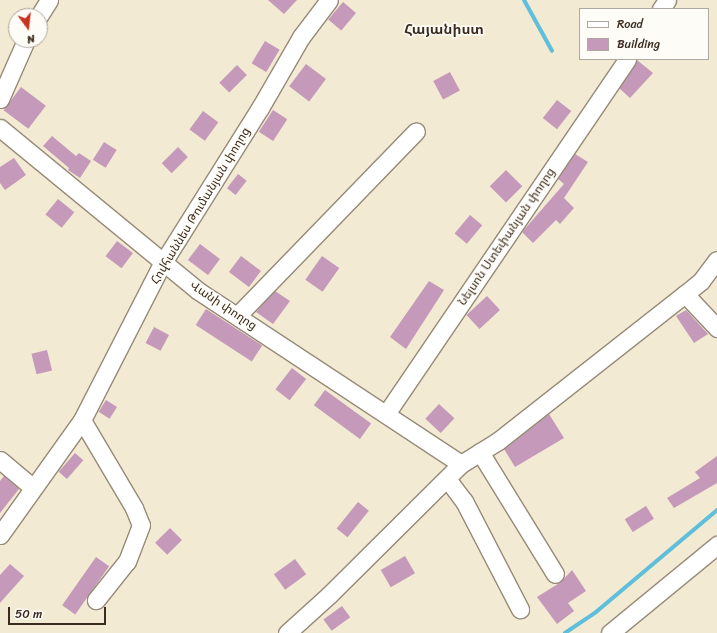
<!DOCTYPE html>
<html>
<head>
<meta charset="utf-8">
<style>
	body { margin:0 }
	#map { position:relative; width:717px; height:633px; overflow:hidden; background:#f2ead2; font-family:Sriracha,"Noto Sans Armenian",sans-serif }
	div>[style] { position:absolute }
	.stream>* { height:4px; margin:-2px; padding:0 2px; transform-origin:2px; border-radius:2px; background:#5dbfdb }
	.building>* { inset:0; background:#c499b9; transform-origin:0 0 }
	.roads { filter:drop-shadow(1px 0 #968a78) drop-shadow(-1px 0 #968a78) drop-shadow(0 1px #968a78) drop-shadow(0 -1px #968a78) }
	.minor>* { height:17px; margin:-8.5px; padding:0 8.5px; transform-origin:8.5px; border-radius:8.5px; background:#fff }
	span { translate:-50% -50%; white-space:nowrap; text-align:center; line-height:1.15; -webkit-text-stroke:3px #fdfcf7; paint-order:stroke }
	.street-label { font-size:12px; color:#3b2a1e }
	.quarter-label { font-size:14px; color:#3b2a1e; font-weight:700 }
	.legend { position:absolute; left:579px; top:8px; width:130px; height:52px; box-sizing:border-box; background:#fdfcf7; border:1px solid #afa8a0; margin:0; padding:5px 7px; list-style:none; font-size:12px; color:#3b2a1e }
	.legend li { display:flex; align-items:center; gap:8px; height:20px }
	.legend b { width:20px; border:1px solid #afa8a0 }
	.north { position:absolute; left:8px; top:8px; width:40px; height:40px; box-sizing:border-box; background:#fdfcf7; border:1px solid #afa8a0; border-radius:50%; rotate:165deg; font-size:11px; font-weight:700; line-height:16px; text-align:center; color:#3b2a1e }
	.north::after { content:''; display:block; margin:auto; width:14px; height:18px; background:#c8321e; clip-path:polygon(50% 0,100% 100%,50% 72%,0 100%) }
	.scale { position:absolute; left:8px; top:607px; width:98px; height:18px; box-sizing:border-box; border:2px solid #3b2a1e; border-top:0; padding-left:5px; font-size:12px; line-height:14px; white-space:nowrap; color:#3b2a1e; -webkit-text-stroke:3px #fdfcf7; paint-order:stroke }
</style>
</head>
<body>
<div id="map">
	<div class="stream">
		<i style="left:524px;top:0;width:58px;rotate:61.2deg"></i>
		<i style="left:565px;top:633px;width:37px;rotate:-34deg"></i>
		<i style="left:596px;top:612px;width:158px;rotate:-40.1deg"></i>
	</div>
	<div class="building">
		<i style="clip-path:polygon(268px 0,297px 0,284px 14px)"></i>
		<i style="left:343px;top:2px;width:17px;height:23px;rotate:40deg"></i>
		<i style="left:265px;top:41px;width:17px;height:26px;rotate:31deg"></i>
		<i style="clip-path:polygon(637px 60px,653px 73px,630px 98px,619px 88px)"></i>
		<i style="left:306px;top:64px;width:25px;height:28px;rotate:37deg"></i>
		<i style="left:237px;top:65px;width:14px;height:25px;rotate:45deg"></i>
		<i style="left:450px;top:72px;width:21px;height:19px;rotate:62deg"></i>
		<i style="left:21px;top:87px;width:31px;height:29px;rotate:37deg"></i>
		<i style="left:557px;top:100px;width:18px;height:23px;rotate:38deg"></i>
		<i style="left:273px;top:110px;width:17px;height:26px;rotate:33deg"></i>
		<i style="left:203px;top:111px;width:19px;height:23px;rotate:36deg"></i>
		<i style="clip-path:polygon(52px 136px,76px 156px,79px 153px,91px 161px,80px 178px,68px 170px,69px 168px,43px 146px)"></i>
		<i style="left:104px;top:142px;width:15px;height:21px;rotate:32deg"></i>
		<i style="left:178px;top:147px;width:14px;height:23px;rotate:45deg"></i>
		<i style="clip-path:polygon(575px 154px,588px 162px,564px 198px,574px 208px,560px 224px,556px 220px,533px 243px,522px 232px,564px 184px,558px 179px)"></i>
		<i style="clip-path:polygon(14px 158px,26px 175px,5px 190px,0 183px,0 167px)"></i>
		<i style="left:506px;top:170px;width:23px;height:23px;rotate:45deg"></i>
		<i style="left:238px;top:174px;width:11px;height:18px;rotate:38deg"></i>
		<i style="left:58px;top:199px;width:21px;height:20px;rotate:39deg"></i>
		<i style="left:470px;top:215px;width:16px;height:24px;rotate:40deg"></i>
		<i style="left:117px;top:241px;width:20px;height:19px;rotate:37deg"></i>
		<i style="left:200px;top:244px;width:25px;height:20px;rotate:37deg"></i>
		<i style="left:241px;top:256px;width:25px;height:20px;rotate:37deg"></i>
		<i style="left:322px;top:256px;width:21px;height:29px;rotate:35deg"></i>
		<i style="clip-path:polygon(429px 281px,444px 290px,406px 349px,390px 337px)"></i>
		<i style="clip-path:polygon(275px 291px,290px 301px,273px 324px,256px 312px)"></i>
		<i style="left:487px;top:296px;width:19px;height:28px;rotate:47deg"></i>
		<i style="left:206px;top:309px;width:67px;height:19px;rotate:33deg"></i>
		<i style="clip-path:polygon(686px 310px,708px 334px,694px 343px,676px 316px)"></i>
		<i style="left:154px;top:327px;width:17px;height:18px;rotate:28deg"></i>
		<i style="left:47px;top:350px;width:21px;height:16px;rotate:76deg"></i>
		<i style="left:292px;top:368px;width:18px;height:27px;rotate:38deg"></i>
		<i style="left:325px;top:390px;width:57px;height:19px;rotate:36deg"></i>
		<i style="left:106px;top:400px;width:13px;height:14px;rotate:32deg"></i>
		<i style="left:439px;top:404px;width:21px;height:20px;rotate:43deg"></i>
		<i style="clip-path:polygon(549px 414px,564px 438px,515px 467px,504px 449px)"></i>
		<i style="left:75px;top:453px;width:11px;height:25px;rotate:41deg"></i>
		<i style="clip-path:polygon(717px 456px,717px 483px,674px 508px,667px 498px,700px 478px,695px 472px)"></i>
		<i style="clip-path:polygon(4px 476px,19px 489px,0 513px,0 481px)"></i>
		<i style="left:358px;top:502px;width:14px;height:34px;rotate:39deg"></i>
		<i style="left:646px;top:506px;width:15px;height:25px;rotate:58deg"></i>
		<i style="left:170px;top:528px;width:17px;height:21px;rotate:45deg"></i>
		<i style="left:405px;top:556px;width:20px;height:28px;rotate:60deg"></i>
		<i style="left:96px;top:557px;width:16px;height:59px;rotate:35deg"></i>
		<i style="left:295px;top:559px;width:19px;height:26px;rotate:54deg"></i>
		<i style="clip-path:polygon(10px 564px,24px 576px,0 603px,0 575px)"></i>
		<i style="clip-path:polygon(572px 570px,586px 591px,568px 603px,574px 611px,557px 624px,537px 597px,561px 582px)"></i>
		<i style="left:342px;top:606px;width:14px;height:23px;rotate:54deg"></i>
	</div>
	<div class="roads">
		<div class="minor">
			<i style="left:661px;top:9px;width:11px;rotate:-56deg"></i>
			<i style="left:39px;top:16px;width:19px;rotate:-58deg"></i>
			<i style="left:0;top:99px;width:64px;rotate:-66.2deg"></i>
			<i style="left:0;top:128px;width:255px;rotate:39.4deg"></i>
			<i style="left:197px;top:290px;width:316px;rotate:33.4deg"></i>
			<i style="left:685px;top:294px;width:21px;rotate:-39deg"></i>
			<i style="left:701px;top:281px;width:26px;rotate:-53deg"></i>
			<i style="left:237px;top:316px;width:257px;rotate:-45.9deg"></i>
			<i style="left:386px;top:414px;width:429px;rotate:-55.8deg"></i>
			<i style="left:82px;top:420px;width:102px;rotate:59.4deg"></i>
			<i style="left:134px;top:508px;width:18px;rotate:68deg"></i>
			<i style="left:141px;top:525px;width:39px;rotate:111deg"></i>
			<i style="left:127px;top:561px;width:50px;rotate:128.5deg"></i>
			<i style="left:480px;top:452px;width:143px;rotate:58.4deg"></i>
			<i style="left:0;top:460px;width:42px;rotate:40.2deg"></i>
			<i style="left:448px;top:480px;width:26px;rotate:53deg"></i>
			<i style="left:464px;top:501px;width:122px;rotate:62.6deg"></i>
			<i style="left:0;top:535px;width:141px;rotate:-54.5deg"></i>
			<i style="left:82px;top:420px;width:175px;rotate:-62.9deg"></i>
			<i style="left:162px;top:264px;width:184px;rotate:-57.9deg"></i>
			<i style="left:260px;top:108px;width:82px;rotate:-60deg"></i>
			<i style="left:301px;top:37px;width:46px;rotate:-52.9deg"></i>
			<i style="left:287px;top:633px;width:57px;rotate:-42.1deg"></i>
			<i style="left:329px;top:595px;width:186px;rotate:-44.8deg"></i>
			<i style="left:461px;top:464px;width:44px;rotate:-31.9deg"></i>
			<i style="left:498px;top:441px;width:238px;rotate:-38.2deg"></i>
			<i style="left:685px;top:294px;width:47px;rotate:46.7deg"></i>
			<i style="left:610px;top:633px;width:139px;rotate:-39.4deg"></i>
		</div>
	</div>
	<div class="street-label">
		<span style="left:201px;top:206px;rotate:-59deg">Հովհաննես Թումանյան փողոց</span>
		<span style="left:507px;top:237px;rotate:-56deg">Նելսոն Ստեփանյան փողոց</span>
		<span style="left:223px;top:306px;rotate:34deg">Վանի փողոց</span>
	</div>
	<div class="quarter-label">
		<span style="left:444px;top:30px">Հայանիստ</span>
	</div>
	<ul class="legend">
	<li><b style="height:5px;background:#fff"></b>Road</li>
	<li><b style="height:11px;background:#c499b9"></b>Building</li>
	</ul>
	<div class="north">N</div>
	<div class="scale">50 m</div>
</div>
</body>
</html>
